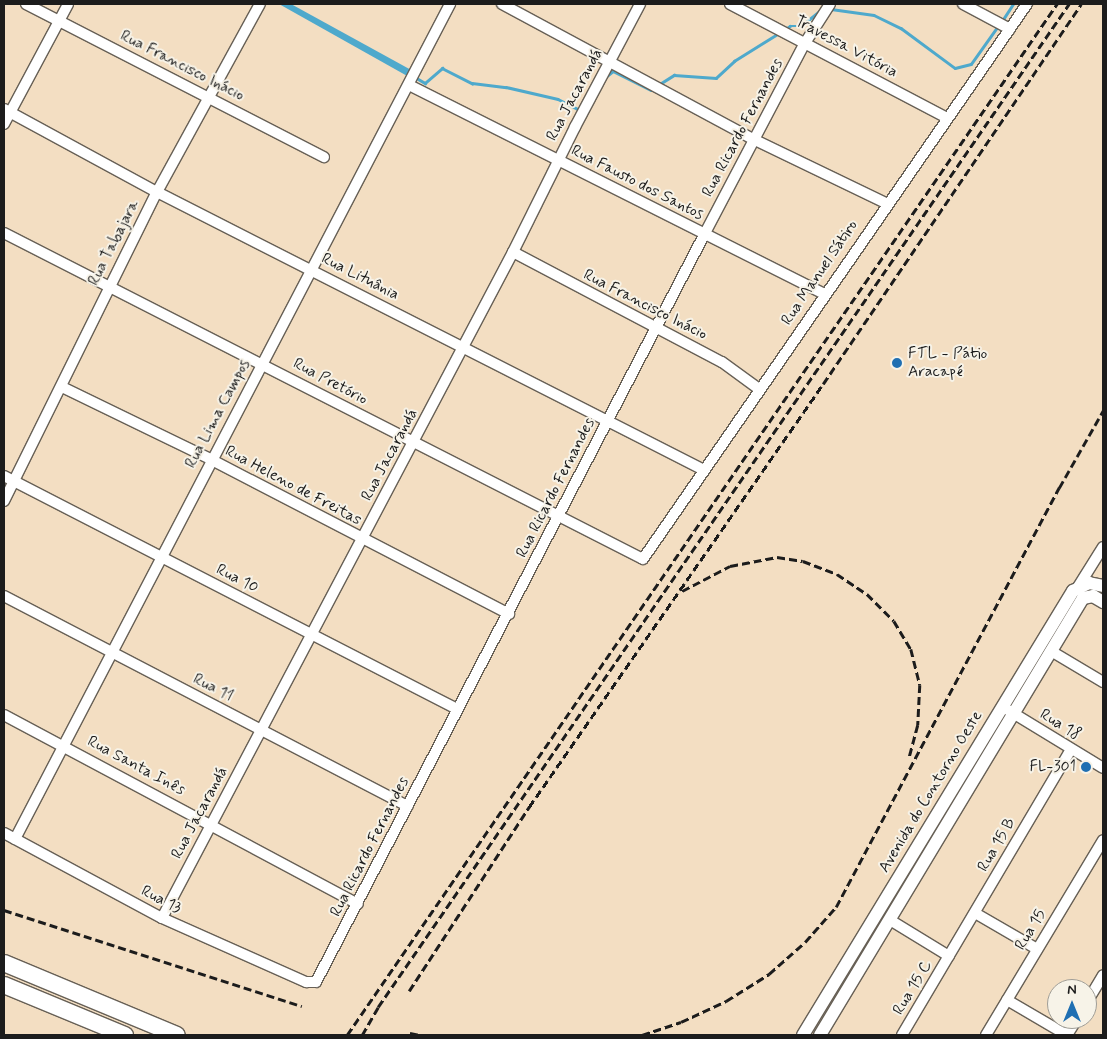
<!DOCTYPE html>
<html>
<head>
<meta charset="utf-8">
<style>
	body { margin:0 }
	#map { position:relative; width:1107px; height:1039px; overflow:hidden; background:#f3dec2; font-family:Mynerve,sans-serif }
	div>[style] { position:absolute }
	.water>* { inset:0; background:#4ea9cc }
	.stream>* { height:2.5px; margin:-1.25px; padding:0 1.25px; transform-origin:1.25px; border-radius:1.25px; background:#4ea9cc }
	.roads { filter:drop-shadow(1px 0 #676056) drop-shadow(-1px 0 #676056) drop-shadow(0 1px #676056) drop-shadow(0 -1px #676056) }
	.minor>* { height:10px; margin:-5px; padding:0 5px; transform-origin:5px; border-radius:5px; background:#fff }
	.tertiary>* { height:12px; margin:-6px; padding:0 6px; transform-origin:6px; border-radius:6px; background:#fff }
	.trunk>* { height:16px; margin:-8px; padding:0 8px; transform-origin:8px; border-radius:8px; background:#fff }
	.rail>* { height:2.5px; margin-top:-1.25px; transform-origin:0; background:repeating-linear-gradient(90deg,#1c1c1c 0 8px,transparent 0 12px) }
	.dots>* { width:14px; height:14px; translate:-50% -50%; box-sizing:border-box; border:2px solid #f7f3e8; border-radius:50% }
	span { translate:-50% -50%; white-space:nowrap; text-align:center; line-height:1.15; -webkit-text-stroke:4px #f7f3e8; paint-order:stroke }
	.street-label { font-size:16px; color:#1c1c1c }
	.poi-label { font-size:16px; color:#1c1c1c }
	.left { translate:0 -50%; text-align:left }
	.right { translate:-100% -50%; text-align:right }
	.frame { position:absolute; inset:0; border:5px solid #1c1c1c; pointer-events:none }
	.north { position:absolute; left:1047px; top:979px; width:50px; height:50px; box-sizing:border-box; background:#f7f3e8; border:1px solid #9f9d96; border-radius:50%; rotate:0deg; font-size:14px; font-weight:700; line-height:20px; text-align:center; color:#1c1c1c }
	.north::after { content:''; display:block; margin:auto; width:18px; height:22px; background:#1f6fb2; clip-path:polygon(50% 0,100% 100%,50% 72%,0 100%) }
</style>
</head>
<body>
<div id="map">
	<div class="water">
		<i style="clip-path:polygon(279px 4px,291px 4px,413px 71px,409px 77px)"></i>
	</div>
	<div class="stream">
		<i style="left:831px;top:9px;width:43px;rotate:7.9deg"></i>
		<i style="left:874px;top:15px;width:30px;rotate:26deg"></i>
		<i style="left:901px;top:28px;width:67px;rotate:36.5deg"></i>
		<i style="left:955px;top:68px;width:16px;rotate:-14deg"></i>
		<i style="left:971px;top:64px;width:47px;rotate:-54.6deg"></i>
		<i style="left:1002px;top:21px;width:20px;rotate:-57deg"></i>
		<i style="left:784px;top:30px;width:7px;rotate:-34deg"></i>
		<i style="left:790px;top:26px;width:11px"></i>
		<i style="left:801px;top:26px;width:28px;rotate:-39deg"></i>
		<i style="left:607px;top:76px;width:8px;rotate:-40deg"></i>
		<i style="left:613px;top:71px;width:42px;rotate:26.6deg"></i>
		<i style="left:651px;top:90px;width:4px;rotate:-34deg"></i>
		<i style="left:415px;top:77px;width:12px;rotate:31deg"></i>
		<i style="left:425px;top:83px;width:23px;rotate:-41deg"></i>
		<i style="left:442px;top:68px;width:34px;rotate:27deg"></i>
		<i style="left:472px;top:83px;width:34px;rotate:7deg"></i>
		<i style="left:506px;top:87px;width:53px;rotate:13deg"></i>
		<i style="left:558px;top:99px;width:27px;rotate:27deg"></i>
		<i style="left:658px;top:85px;width:19px;rotate:-32deg"></i>
		<i style="left:674px;top:75px;width:42px;rotate:4.1deg"></i>
		<i style="left:716px;top:78px;width:25px;rotate:-43deg"></i>
		<i style="left:734px;top:61px;width:53px;rotate:-31.9deg"></i>
	</div>
	<div class="roads">
		<div class="minor">
			<i style="left:26px;top:4px;width:335px;rotate:27.2deg"></i>
			<i style="left:502px;top:4px;width:287px;rotate:28.3deg"></i>
			<i style="left:755px;top:140px;width:145px;rotate:25.7deg"></i>
			<i style="left:730px;top:4px;width:245px;rotate:27.7deg"></i>
			<i style="left:963px;top:4px;width:53px;rotate:28deg"></i>
			<i style="left:409px;top:85px;width:465px;rotate:26.7deg"></i>
			<i style="left:4px;top:109px;width:174px;rotate:28.5deg"></i>
			<i style="left:157px;top:192px;width:614px;rotate:26.94deg"></i>
			<i style="left:4px;top:124px;width:136px;rotate:-61.9deg"></i>
			<i style="left:4px;top:233px;width:717px;rotate:27.03deg"></i>
			<i style="left:643px;top:559px;width:675px;rotate:-55.32deg"></i>
			<i style="left:513px;top:252px;width:236px;rotate:27.8deg"></i>
			<i style="left:722px;top:362px;width:46px;rotate:36.1deg"></i>
			<i style="left:62px;top:387px;width:165px;rotate:25.9deg"></i>
			<i style="left:210px;top:459px;width:337px;rotate:27.4deg"></i>
			<i style="left:4px;top:476px;width:509px;rotate:27.22deg"></i>
			<i style="left:4px;top:501px;width:345px;rotate:-63.7deg"></i>
			<i style="left:157px;top:192px;width:214px;rotate:-61.3deg"></i>
			<i style="left:1078px;top:587px;width:47px;rotate:-58deg"></i>
			<i style="left:4px;top:596px;width:455px;rotate:27.5deg"></i>
			<i style="left:1051px;top:651px;width:61px;rotate:30.8deg"></i>
			<i style="left:1008px;top:710px;width:111px;rotate:31.4deg"></i>
			<i style="left:4px;top:715px;width:401px;rotate:28.1deg"></i>
			<i style="left:4px;top:833px;width:179px;rotate:28.3deg"></i>
			<i style="left:162px;top:918px;width:158px;rotate:24deg"></i>
			<i style="left:306px;top:982px;width:10px"></i>
			<i style="left:316px;top:982px;width:842px;rotate:-62.55deg"></i>
			<i style="left:704px;top:235px;width:217px;rotate:-62.3deg"></i>
			<i style="left:805px;top:43px;width:46px;rotate:-57.3deg"></i>
			<i style="left:15px;top:839px;width:942px;rotate:-62.48deg"></i>
			<i style="left:975px;top:913px;width:72px;rotate:30.1deg"></i>
			<i style="left:162px;top:918px;width:753px;rotate:-62.21deg"></i>
			<i style="left:513px;top:252px;width:140px;rotate:-63.6deg"></i>
			<i style="left:575px;top:127px;width:139px;rotate:-62.1deg"></i>
			<i style="left:890px;top:920px;width:69px;rotate:31.4deg"></i>
			<i style="left:1007px;top:1000px;width:69px;rotate:30.3deg"></i>
			<i style="left:1087px;top:1002px;width:31px;rotate:-59deg"></i>
			<i style="left:902px;top:1035px;width:332px;rotate:-59.4deg"></i>
			<i style="left:986px;top:1035px;width:227px;rotate:-59deg"></i>
			<i style="left:1067px;top:1035px;width:19px;rotate:-58deg"></i>
		</div>
		<div class="tertiary">
			<i style="left:803px;top:1035px;width:520px;rotate:-58.7deg"></i>
			<i style="left:1073px;top:591px;width:18px;rotate:-27deg"></i>
			<i style="left:1089px;top:583px;width:14px;rotate:12deg"></i>
			<i style="left:820px;top:1035px;width:510px;rotate:-58.96deg"></i>
			<i style="left:1083px;top:598px;width:10px;rotate:-11deg"></i>
			<i style="left:1093px;top:596px;width:12px;rotate:31deg"></i>
		</div>
		<div class="trunk">
			<i style="left:4px;top:963px;width:187px;rotate:22.6deg"></i>
			<i style="left:4px;top:985px;width:131px;rotate:22.5deg"></i>
		</div>
	</div>
	<div class="rail">
		<i style="left:682px;top:591px;width:54px;rotate:-27.5deg"></i>
		<i style="left:730px;top:566px;width:48px;rotate:-10.8deg"></i>
		<i style="left:777px;top:557px;width:26px;rotate:9deg"></i>
		<i style="left:803px;top:561px;width:36px;rotate:21deg"></i>
		<i style="left:837px;top:574px;width:36px;rotate:34deg"></i>
		<i style="left:867px;top:594px;width:38px;rotate:45deg"></i>
		<i style="left:894px;top:621px;width:33px;rotate:59deg"></i>
		<i style="left:911px;top:649px;width:37px;rotate:76deg"></i>
		<i style="left:920px;top:685px;width:40px;rotate:92.9deg"></i>
		<i style="left:918px;top:725px;width:34px;rotate:105deg"></i>
		<i style="left:4px;top:910px;width:313px;rotate:17.9deg"></i>
		<i style="left:409px;top:991px;width:220px;rotate:-56.9deg"></i>
		<i style="left:529px;top:807px;width:515px;rotate:-55.2deg"></i>
		<i style="left:823px;top:384px;width:459px;rotate:-55.8deg"></i>
		<i style="left:410px;top:1033px;width:10px;rotate:11deg"></i>
		<i style="left:347px;top:1035px;width:1252px;rotate:-55.45deg"></i>
		<i style="left:362px;top:1035px;width:32px;rotate:-60deg"></i>
		<i style="left:378px;top:1007px;width:1218px;rotate:-55.44deg"></i>
		<i style="left:642px;top:1035px;width:41px;rotate:-18.4deg"></i>
		<i style="left:681px;top:1022px;width:50px;rotate:-25deg"></i>
		<i style="left:726px;top:1001px;width:51px;rotate:-32.1deg"></i>
		<i style="left:769px;top:974px;width:48px;rotate:-41.6deg"></i>
		<i style="left:805px;top:942px;width:47px;rotate:-48.5deg"></i>
		<i style="left:836px;top:907px;width:475px;rotate:-62deg"></i>
		<i style="left:1059px;top:488px;width:89px;rotate:-60.3deg"></i>
	</div>
	<div class="dots">
		<i style="left:897px;top:363px;background:#1f6fb2"></i>
		<i style="left:1086px;top:767px;background:#1f6fb2"></i>
	</div>
	<div class="street-label">
		<span style="left:846px;top:47px;rotate:28deg">Travessa Vitória</span>
		<span style="left:182px;top:66px;rotate:27deg">Rua Francisco Inácio</span>
		<span style="left:575px;top:95px;rotate:-62deg">Rua Jacarandá</span>
		<span style="left:743px;top:128px;rotate:-62deg">Rua Ricardo Fernandes</span>
		<span style="left:637px;top:183px;rotate:27deg">Rua Fausto dos Santos</span>
		<span style="left:114px;top:243px;rotate:-63deg">Rua Tabajara</span>
		<span style="left:820px;top:273px;rotate:-56deg">Rua Manuel Sátiro</span>
		<span style="left:360px;top:277px;rotate:27deg">Rua Lituânia</span>
		<span style="left:645px;top:305px;rotate:27deg">Rua Francisco Inácio</span>
		<span style="left:330px;top:382px;rotate:28deg">Rua Pretório</span>
		<span style="left:218px;top:414px;rotate:-62deg">Rua Lima Campos</span>
		<span style="left:390px;top:455px;rotate:-62deg">Rua Jacarandá</span>
		<span style="left:293px;top:486px;rotate:28deg">Rua Heleno de Freitas</span>
		<span style="left:556px;top:488px;rotate:-63deg">Rua Ricardo Fernandes</span>
		<span style="left:237px;top:579px;rotate:27deg">Rua 10</span>
		<span style="left:213px;top:688px;rotate:27deg">Rua 11</span>
		<span style="left:1060px;top:725px;rotate:31deg">Rua 18</span>
		<span style="left:136px;top:766px;rotate:28deg">Rua Santa Inês</span>
		<span style="left:931px;top:792px;rotate:-59deg">Avenida do Contorno Oeste</span>
		<span style="left:200px;top:813px;rotate:-62deg">Rua Jacarandá</span>
		<span style="left:997px;top:845px;rotate:-60deg">Rua 15 B</span>
		<span style="left:370px;top:847px;rotate:-63deg">Rua Ricardo Fernandes</span>
		<span style="left:161px;top:900px;rotate:27deg">Rua 13</span>
		<span style="left:1031px;top:930px;rotate:-59deg">Rua 15</span>
		<span style="left:913px;top:988px;rotate:-59deg">Rua 15 C</span>
	</div>
	<div class="poi-label">
		<span class="left" style="left:908px;top:363px">FTL - Pátio<br>Aracapé</span>
		<span class="right" style="left:1076px;top:767px">FL-301</span>
	</div>
	<div class="frame"></div>
	<div class="north">N</div>
</div>
</body>
</html>
